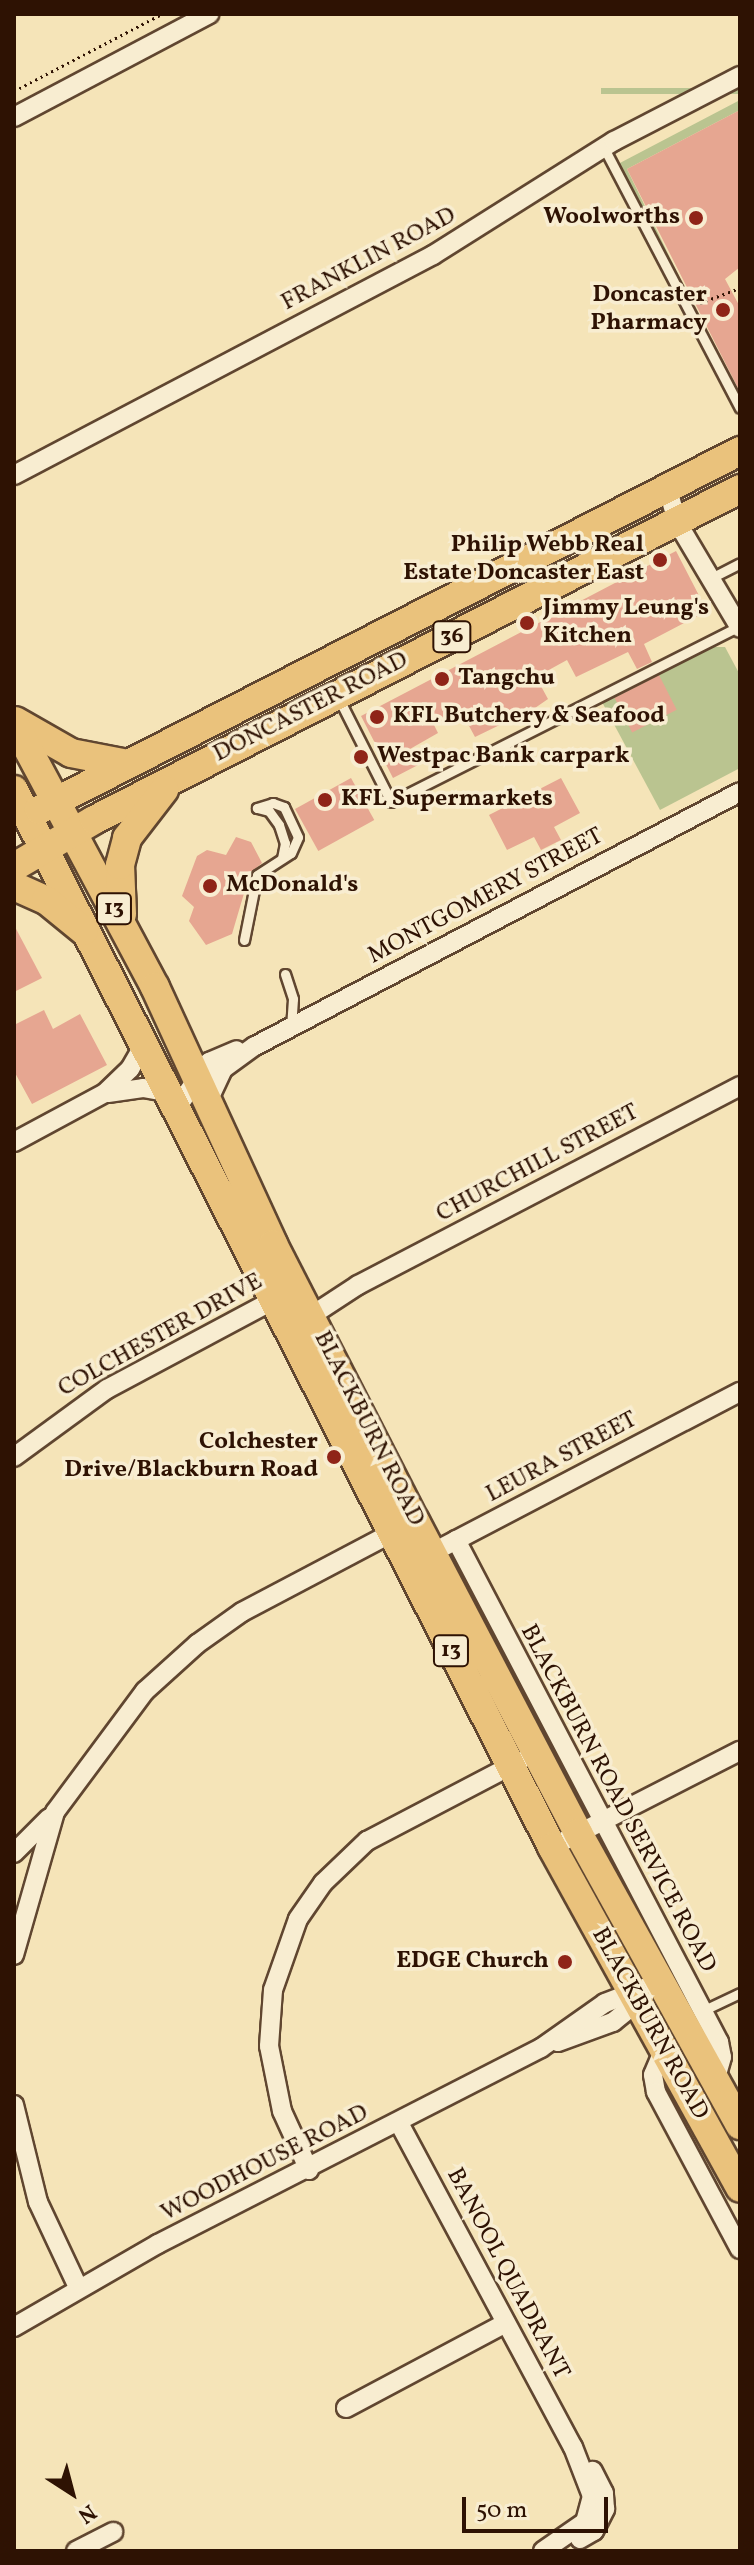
<!DOCTYPE html>
<html>
<head>
<meta charset="utf-8">
<style>
	body { margin:0 }
	#map { position:relative; width:754px; height:2565px; overflow:hidden; background:#f5e4b8; font-family:Vollkorn,serif }
	div>[style] { position:absolute }
	.green>* { inset:0; background:#bac490; transform-origin:0 0 }
	.building>* { inset:0; background:#e6a691; transform-origin:0 0 }
	.path>* { height:3px; margin-top:-1.5px; transform-origin:0; background:repeating-linear-gradient(90deg,#2e1203 0 2px,transparent 0 6px) }
	.roads { filter:drop-shadow(2px 0 #604630) drop-shadow(-2px 0 #604630) drop-shadow(0 2px #604630) drop-shadow(0 -2px #604630) }
	.lane>* { height:9px; margin:-4.5px; padding:0 4.5px; transform-origin:4.5px; border-radius:4.5px; background:#f8edd1 }
	.street>* { height:18px; margin:-9px; padding:0 9px; transform-origin:9px; border-radius:9px; background:#f8edd1 }
	.primary>* { height:28px; margin:-14px; padding:0 14px; transform-origin:14px; border-radius:14px; background:#eac27c }
	.dots>* { width:22px; height:22px; translate:-50% -50%; box-sizing:border-box; border:4px solid #f8edd1; border-radius:50% }
	span { translate:-50% -50%; white-space:nowrap; text-align:center; line-height:1.15; -webkit-text-stroke:7px #f8edd1; paint-order:stroke }
	.shield-label span { padding:2px 6px; background:#f8edd1; border:2px solid; border-radius:6px; -webkit-text-stroke-width:0 }
	.shield-label { font-size:22px; color:#2e1203; font-weight:700 }
	.poi-label { font-size:24px; color:#2e1203; font-weight:700 }
	.right { translate:-100% -50%; text-align:right }
	.left { translate:0 -50%; text-align:left }
	.street-label { font-size:24px; color:#2e1203 }
	.frame { position:absolute; inset:0; border:16px solid #2e1203; pointer-events:none }
	.north { position:absolute; left:32px; top:2453px; width:80px; height:80px; -webkit-text-stroke:6px #f8edd1; paint-order:stroke; rotate:144deg; font-size:22px; font-weight:700; line-height:32px; text-align:center; color:#2e1203 }
	.north::after { content:''; display:block; margin:auto; width:28px; height:36px; background:#2e1203; clip-path:polygon(50% 0,100% 100%,50% 72%,0 100%) }
	.scale { position:absolute; left:462px; top:2497px; width:146px; height:36px; box-sizing:border-box; border:4px solid #2e1203; border-top:0; padding-left:10px; font-size:24px; line-height:28px; white-space:nowrap; color:#2e1203; -webkit-text-stroke:6px #f8edd1; paint-order:stroke }
</style>
</head>
<body>
<div id="map">
	<div class="green">
		<i style="left:740px;top:88px;width:6px;height:139px;rotate:90deg"></i>
		<i style="clip-path:polygon(740px 100px,740px 110px,627px 169px,692px 303px,618px 164px)"></i>
		<i style="clip-path:polygon(710px 647px,725px 647px,740px 675px,740px 768px,660px 810px,602px 702px)"></i>
	</div>
	<div class="building">
		<i style="clip-path:polygon(740px 110px,740px 267px,725px 279px,740px 307px,740px 392px,627px 169px)"></i>
		<i style="clip-path:polygon(676px 551px,707px 611px,644px 644px,652px 662px,637px 669px,628px 652px,576px 677px,567px 660px,536px 677px,548px 699px,535px 708px,475px 737px,461px 711px,434px 725px,438px 733px,410px 749px,418px 765px,393px 778px,361px 716px)"></i>
		<i style="left:659px;top:675px;width:39px;height:50px;rotate:63deg"></i>
		<i style="left:351px;top:778px;width:48px;height:64px;rotate:61deg"></i>
		<i style="clip-path:polygon(561px 778px,580px 813px,554px 827px,561px 840px,541px 850px,534px 837px,507px 850px,489px 815px)"></i>
		<i style="clip-path:polygon(236px 837px,251px 842px,262px 863px,250px 873px,232px 934px,206px 945px,189px 921px,194px 907px,182px 896px,197px 856px,207px 850px,226px 855px)"></i>
		<i style="clip-path:polygon(14px 925px,42px 978px,14px 992px)"></i>
		<i style="clip-path:polygon(44px 1010px,53px 1029px,80px 1014px,107px 1065px,32px 1104px,14px 1071px,14px 1025px)"></i>
	</div>
	<div class="path">
		<i style="left:14px;top:91px;width:167px;rotate:-27.5deg"></i>
		<i style="left:700px;top:303px;width:43px;rotate:-20.6deg"></i>
	</div>
	<div class="roads">
		<div class="lane">
			<i style="left:604px;top:148px;width:293px;rotate:62.4deg"></i>
			<i style="left:713px;top:577px;width:30px;rotate:-27deg"></i>
			<i style="left:339px;top:699px;width:115px;rotate:63.2deg"></i>
			<i style="left:391px;top:802px;width:390px;rotate:-26.8deg"></i>
			<i style="left:257px;top:808px;width:12px;rotate:14deg"></i>
			<i style="left:269px;top:811px;width:17px;rotate:54deg"></i>
			<i style="left:279px;top:825px;width:19px;rotate:72deg"></i>
			<i style="left:285px;top:843px;width:15px;rotate:101deg"></i>
			<i style="left:244px;top:940px;width:66px;rotate:-78.7deg"></i>
			<i style="left:257px;top:875px;width:40px;rotate:-32.9deg"></i>
			<i style="left:291px;top:853px;width:17px;rotate:-66deg"></i>
			<i style="left:298px;top:837px;width:33px;rotate:-115deg"></i>
			<i style="left:284px;top:807px;width:12px;rotate:-160deg"></i>
			<i style="left:273px;top:803px;width:17px;rotate:163deg"></i>
			<i style="left:285px;top:974px;width:26px;rotate:72deg"></i>
			<i style="left:293px;top:999px;width:27px;rotate:94deg"></i>
			<i style="left:702px;top:2011px;width:42px;rotate:-25.3deg"></i>
		</div>
		<div class="street">
			<i style="left:14px;top:117px;width:221px;rotate:-27.8deg"></i>
			<i style="left:14px;top:475px;width:473px;rotate:-27.7deg"></i>
			<i style="left:433px;top:255px;width:214px;rotate:-32.2deg"></i>
			<i style="left:614px;top:141px;width:142px;rotate:-27.3deg"></i>
			<i style="left:668px;top:490px;width:33px;rotate:74deg"></i>
			<i style="left:677px;top:522px;width:123px;rotate:59.3deg"></i>
			<i style="left:108px;top:1093px;width:35px;rotate:-8deg"></i>
			<i style="left:143px;top:1088px;width:28px;rotate:10deg"></i>
			<i style="left:209px;top:1099px;width:33px;rotate:-65deg"></i>
			<i style="left:223px;top:1069px;width:39px;rotate:-36deg"></i>
			<i style="left:255px;top:1046px;width:547px;rotate:-27.64deg"></i>
			<i style="left:178px;top:1106px;width:54px;rotate:-54.8deg"></i>
			<i style="left:209px;top:1062px;width:30px;rotate:-23deg"></i>
			<i style="left:14px;top:1142px;width:103px;rotate:-28.3deg"></i>
			<i style="left:105px;top:1093px;width:35px;rotate:-44deg"></i>
			<i style="left:130px;top:1069px;width:30px;rotate:-60deg"></i>
			<i style="left:303px;top:1321px;width:66px;rotate:-33.2deg"></i>
			<i style="left:358px;top:1285px;width:431px;rotate:-27.5deg"></i>
			<i style="left:14px;top:1457px;width:115px;rotate:-36.2deg"></i>
			<i style="left:107px;top:1389px;width:197px;rotate:-28.1deg"></i>
			<i style="left:456px;top:1540px;width:567px;rotate:62.35deg"></i>
			<i style="left:719px;top:2042px;width:15px;rotate:79deg"></i>
			<i style="left:722px;top:2057px;width:25px;rotate:106deg"></i>
			<i style="left:445px;top:1546px;width:333px;rotate:-27.6deg"></i>
			<i style="left:552px;top:1847px;width:211px;rotate:-27.1deg"></i>
			<i style="left:14px;top:1853px;width:49px;rotate:-45deg"></i>
			<i style="left:14px;top:1955px;width:149px;rotate:-74deg"></i>
			<i style="left:55px;top:1812px;width:151px;rotate:-53.4deg"></i>
			<i style="left:145px;top:1691px;width:70px;rotate:-42.1deg"></i>
			<i style="left:197px;top:1644px;width:55px;rotate:-35.4deg"></i>
			<i style="left:242px;top:1612px;width:180px;rotate:-27.8deg"></i>
			<i style="left:558px;top:2042px;width:59px;rotate:-20deg"></i>
			<i style="left:613px;top:2022px;width:40px;rotate:-39deg"></i>
			<i style="left:664px;top:2049px;width:28px;rotate:113deg"></i>
			<i style="left:653px;top:2075px;width:17px;rotate:80deg"></i>
			<i style="left:656px;top:2092px;width:178px;rotate:61.9deg"></i>
			<i style="left:14px;top:2105px;width:100px;rotate:76.1deg"></i>
			<i style="left:38px;top:2202px;width:94px;rotate:64.8deg"></i>
			<i style="left:399px;top:2123px;width:368px;rotate:61.8deg"></i>
			<i style="left:573px;top:2447px;width:53px;rotate:68.8deg"></i>
			<i style="left:592px;top:2496px;width:27px;rotate:105deg"></i>
			<i style="left:585px;top:2522px;width:51px;rotate:145.4deg"></i>
			<i style="left:309px;top:2170px;width:65px;rotate:-114.6deg"></i>
			<i style="left:282px;top:2111px;width:66px;rotate:-101.3deg"></i>
			<i style="left:269px;top:2046px;width:56px;rotate:-85.9deg"></i>
			<i style="left:273px;top:1990px;width:75px;rotate:-70.6deg"></i>
			<i style="left:298px;top:1919px;width:44px;rotate:-55.2deg"></i>
			<i style="left:323px;top:1883px;width:61px;rotate:-43.7deg"></i>
			<i style="left:367px;top:1841px;width:173px;rotate:-27.6deg"></i>
			<i style="left:14px;top:2327px;width:166px;rotate:-30deg"></i>
			<i style="left:158px;top:2244px;width:430px;rotate:-27.1deg"></i>
			<i style="left:541px;top:2048px;width:78px;rotate:-35.1deg"></i>
			<i style="left:605px;top:2003px;width:59px;rotate:-20.9deg"></i>
			<i style="left:346px;top:2408px;width:181px;rotate:-28deg"></i>
			<i style="left:580px;top:2539px;width:16px;rotate:-30deg"></i>
			<i style="left:594px;top:2531px;width:25px;rotate:-63deg"></i>
			<i style="left:605px;top:2509px;width:16px;rotate:-94deg"></i>
			<i style="left:604px;top:2493px;width:25px;rotate:-117deg"></i>
			<i style="left:76px;top:2551px;width:42px;rotate:-27.2deg"></i>
		</div>
		<div class="primary">
			<i style="left:15px;top:721px;width:64px;rotate:29.7deg"></i>
			<i style="left:71px;top:753px;width:58px;rotate:10.9deg"></i>
			<i style="left:14px;top:723px;width:299px;rotate:61.9deg"></i>
			<i style="left:155px;top:987px;width:283px;rotate:65.3deg"></i>
			<i style="left:273px;top:1244px;width:311px;rotate:62.9deg"></i>
			<i style="left:415px;top:1521px;width:352px;rotate:62.4deg"></i>
			<i style="left:578px;top:1833px;width:334px;rotate:61deg"></i>
			<i style="left:14px;top:790px;width:1186px;rotate:63.02deg"></i>
			<i style="left:552px;top:1847px;width:389px;rotate:61.1deg"></i>
			<i style="left:39px;top:810px;width:788px;rotate:-27.12deg"></i>
			<i style="left:14px;top:867px;width:93px;rotate:-30.4deg"></i>
			<i style="left:94px;top:820px;width:726px;rotate:-27.13deg"></i>
			<i style="left:14px;top:886px;width:35px;rotate:24deg"></i>
			<i style="left:46px;top:900px;width:49px;rotate:39.2deg"></i>
			<i style="left:122px;top:914px;width:49px;rotate:-92.3deg"></i>
			<i style="left:120px;top:865px;width:28px;rotate:-75deg"></i>
			<i style="left:127px;top:838px;width:61px;rotate:-52.4deg"></i>
		</div>
	</div>
	<div class="dots">
		<i style="left:696px;top:218px;background:#8f2418"></i>
		<i style="left:723px;top:310px;background:#8f2418"></i>
		<i style="left:660px;top:560px;background:#8f2418"></i>
		<i style="left:527px;top:623px;background:#8f2418"></i>
		<i style="left:442px;top:679px;background:#8f2418"></i>
		<i style="left:377px;top:717px;background:#8f2418"></i>
		<i style="left:361px;top:757px;background:#8f2418"></i>
		<i style="left:325px;top:800px;background:#8f2418"></i>
		<i style="left:210px;top:886px;background:#8f2418"></i>
		<i style="left:334px;top:1457px;background:#8f2418"></i>
		<i style="left:565px;top:1962px;background:#8f2418"></i>
	</div>
	<div class="shield-label">
		<span style="left:452px;top:637px">36</span>
		<span style="left:114px;top:909px">13</span>
		<span style="left:451px;top:1651px">13</span>
	</div>
	<div class="poi-label">
		<span class="right" style="left:680px;top:218px">Woolworths</span>
		<span class="right" style="left:707px;top:310px">Doncaster<br>Pharmacy</span>
		<span class="right" style="left:644px;top:560px">Philip Webb Real<br>Estate Doncaster East</span>
		<span class="left" style="left:543px;top:623px">Jimmy Leung's<br>Kitchen</span>
		<span class="left" style="left:458px;top:679px">Tangchu</span>
		<span class="left" style="left:393px;top:717px">KFL Butchery &amp; Seafood</span>
		<span class="left" style="left:377px;top:757px">Westpac Bank carpark</span>
		<span class="left" style="left:341px;top:800px">KFL Supermarkets</span>
		<span class="left" style="left:226px;top:886px">McDonald's</span>
		<span class="right" style="left:318px;top:1457px">Colchester<br>Drive/Blackburn Road</span>
		<span class="right" style="left:549px;top:1962px">EDGE Church</span>
	</div>
	<div class="street-label">
		<span style="left:369px;top:260px;rotate:-28deg">FRANKLIN ROAD</span>
		<span style="left:311px;top:708px;rotate:-27deg">DONCASTER ROAD</span>
		<span style="left:486px;top:897px;rotate:-28deg">MONTGOMERY STREET</span>
		<span style="left:538px;top:1164px;rotate:-28deg">CHURCHILL STREET</span>
		<span style="left:161px;top:1336px;rotate:-29deg">COLCHESTER DRIVE</span>
		<span style="left:368px;top:1429px;rotate:63deg">BLACKBURN ROAD</span>
		<span style="left:562px;top:1458px;rotate:-28deg">LEURA STREET</span>
		<span style="left:617px;top:1799px;rotate:62deg">BLACKBURN ROAD SERVICE ROAD</span>
		<span style="left:649px;top:2024px;rotate:61deg">BLACKBURN ROAD</span>
		<span style="left:265px;top:2164px;rotate:-27deg">WOODHOUSE ROAD</span>
		<span style="left:507px;top:2274px;rotate:62deg">BANOOL QUADRANT</span>
	</div>
	<div class="frame"></div>
	<div class="north">N</div>
	<div class="scale">50 m</div>
</div>
</body>
</html>
